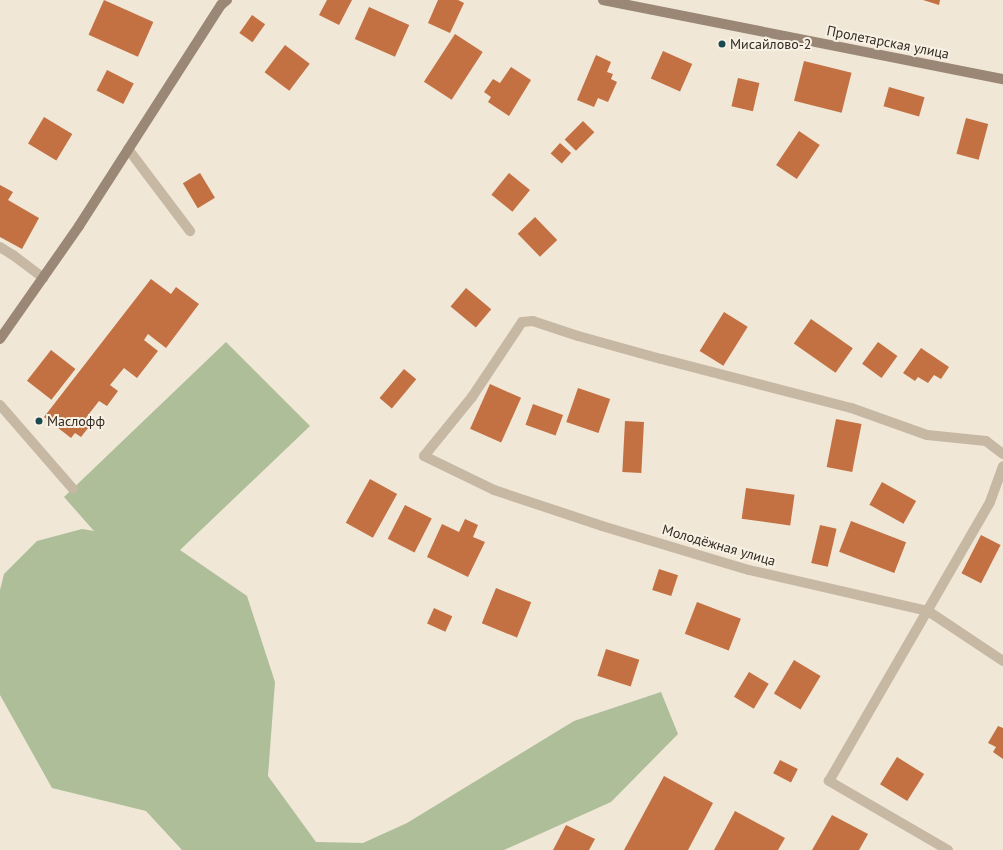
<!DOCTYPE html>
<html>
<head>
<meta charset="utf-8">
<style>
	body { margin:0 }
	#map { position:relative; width:1003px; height:850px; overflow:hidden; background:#f0e7d7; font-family:"PT Sans",sans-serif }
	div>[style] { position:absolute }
	.green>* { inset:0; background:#adbe98 }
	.building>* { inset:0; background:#c37042; transform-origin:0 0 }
	.lane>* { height:10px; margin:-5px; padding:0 5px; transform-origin:5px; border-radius:5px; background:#c7b8a3 }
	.street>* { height:10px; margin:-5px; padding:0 5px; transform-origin:5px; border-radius:5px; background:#c7b8a3 }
	.secondary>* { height:10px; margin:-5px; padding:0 5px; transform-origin:5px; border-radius:5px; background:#9a8775 }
	.dots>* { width:11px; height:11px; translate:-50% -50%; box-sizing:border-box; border:2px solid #f8f1e3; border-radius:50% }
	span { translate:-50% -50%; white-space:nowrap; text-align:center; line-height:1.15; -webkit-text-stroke:4px #f8f1e3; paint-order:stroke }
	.street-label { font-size:14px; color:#322b25 }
	.poi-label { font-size:14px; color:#322b25 }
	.left { translate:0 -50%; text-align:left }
</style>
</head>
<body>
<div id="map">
	<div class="green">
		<i style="clip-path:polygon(226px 342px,310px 426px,180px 550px,247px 596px,275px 682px,268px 776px,316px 842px,363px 843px,407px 823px,574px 721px,661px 692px,678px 734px,611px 802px,504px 850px,182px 850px,146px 811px,52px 788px,0 695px,0 590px,4px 574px,37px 541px,82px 529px,94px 531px,64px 497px)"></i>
	</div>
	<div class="building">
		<i style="left:104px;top:0;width:54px;height:38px;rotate:24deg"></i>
		<i style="clip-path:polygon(327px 0,352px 0,339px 25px,319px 15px)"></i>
		<i style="clip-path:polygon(438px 0,458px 0,464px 3px,450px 33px,428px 23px)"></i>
		<i style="clip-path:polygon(923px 0,940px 0,939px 5px)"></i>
		<i style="left:369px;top:7px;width:44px;height:35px;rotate:24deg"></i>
		<i style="left:252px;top:15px;width:16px;height:22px;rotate:35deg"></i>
		<i style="left:455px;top:34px;width:33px;height:57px;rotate:33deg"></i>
		<i style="left:285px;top:45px;width:31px;height:34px;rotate:37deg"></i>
		<i style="left:663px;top:51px;width:32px;height:30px;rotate:24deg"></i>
		<i style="clip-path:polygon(596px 55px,611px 62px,607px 72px,613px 74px,611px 79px,617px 82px,608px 102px,598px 98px,594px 107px,577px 100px)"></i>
		<i style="left:804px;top:61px;width:49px;height:41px;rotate:14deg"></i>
		<i style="clip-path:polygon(511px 67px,531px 80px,509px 116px,488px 102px,491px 97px,484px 92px,493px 79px,500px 83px)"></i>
		<i style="left:107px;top:70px;width:30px;height:23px;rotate:27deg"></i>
		<i style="left:738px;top:78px;width:22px;height:29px;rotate:13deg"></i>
		<i style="left:889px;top:87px;width:37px;height:20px;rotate:16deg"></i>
		<i style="left:44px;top:117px;width:33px;height:31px;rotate:31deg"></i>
		<i style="left:966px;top:118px;width:23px;height:37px;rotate:15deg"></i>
		<i style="left:583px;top:121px;width:16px;height:26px;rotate:45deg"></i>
		<i style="left:799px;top:131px;width:25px;height:41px;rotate:34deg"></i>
		<i style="left:560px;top:143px;width:15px;height:14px;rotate:42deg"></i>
		<i style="left:200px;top:173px;width:29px;height:20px;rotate:59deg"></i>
		<i style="left:509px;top:173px;width:27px;height:28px;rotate:39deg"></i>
		<i style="clip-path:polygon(0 185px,13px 192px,8px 200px,39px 218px,22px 249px,0 237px)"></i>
		<i style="left:535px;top:217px;width:32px;height:24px;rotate:46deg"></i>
		<i style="clip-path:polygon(151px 279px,171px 294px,176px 287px,199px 304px,166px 348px,148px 334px,144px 340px,158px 351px,137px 378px,124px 368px,110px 385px,118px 391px,107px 406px,99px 401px,85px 419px,92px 423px,81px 437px,75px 433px,71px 438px,44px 417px)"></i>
		<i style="left:466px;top:288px;width:33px;height:24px;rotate:40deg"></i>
		<i style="left:724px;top:312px;width:28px;height:46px;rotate:32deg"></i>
		<i style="left:811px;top:319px;width:51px;height:30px;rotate:35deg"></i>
		<i style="left:878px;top:342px;width:24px;height:27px;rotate:36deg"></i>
		<i style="clip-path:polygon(921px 348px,949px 367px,941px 379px,934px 375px,928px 383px,918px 377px,915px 381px,903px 373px)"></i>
		<i style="left:51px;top:350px;width:31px;height:39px;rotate:38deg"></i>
		<i style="left:404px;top:369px;width:16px;height:38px;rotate:40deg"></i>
		<i style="left:490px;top:384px;width:34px;height:49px;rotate:24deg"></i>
		<i style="left:578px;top:388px;width:34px;height:36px;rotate:19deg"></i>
		<i style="left:533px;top:404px;width:32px;height:22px;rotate:20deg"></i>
		<i style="left:836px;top:419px;width:26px;height:49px;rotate:11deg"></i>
		<i style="left:625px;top:421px;width:19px;height:51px;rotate:3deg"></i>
		<i style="left:370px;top:479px;width:31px;height:50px;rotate:29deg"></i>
		<i style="left:882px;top:482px;width:39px;height:26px;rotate:29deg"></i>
		<i style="left:746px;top:488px;width:49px;height:31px;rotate:8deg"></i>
		<i style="left:405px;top:505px;width:30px;height:38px;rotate:27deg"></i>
		<i style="clip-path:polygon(465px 519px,478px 525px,473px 537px,485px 542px,468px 577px,427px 557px,442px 524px,459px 532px)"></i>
		<i style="left:851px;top:521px;width:59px;height:33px;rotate:21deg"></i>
		<i style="left:820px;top:525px;width:17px;height:39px;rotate:13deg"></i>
		<i style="left:981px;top:535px;width:22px;height:43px;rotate:27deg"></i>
		<i style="left:659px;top:569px;width:20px;height:22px;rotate:18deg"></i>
		<i style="left:496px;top:588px;width:38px;height:38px;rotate:22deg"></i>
		<i style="left:697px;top:602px;width:47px;height:34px;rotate:21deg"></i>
		<i style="left:434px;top:608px;width:20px;height:17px;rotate:24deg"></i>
		<i style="left:606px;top:649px;width:35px;height:28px;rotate:18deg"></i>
		<i style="left:794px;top:660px;width:31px;height:39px;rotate:31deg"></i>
		<i style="left:749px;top:672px;width:23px;height:29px;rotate:31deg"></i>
		<i style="clip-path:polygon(998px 726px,1003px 728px,1003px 759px,993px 752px,996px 747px,988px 743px)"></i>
		<i style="left:897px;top:757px;width:32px;height:32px;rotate:32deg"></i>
		<i style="left:780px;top:760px;width:20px;height:15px;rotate:27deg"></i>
		<i style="clip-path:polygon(664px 776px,713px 803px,688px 850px,624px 850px)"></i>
		<i style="clip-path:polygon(735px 811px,785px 838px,778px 850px,714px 850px)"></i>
		<i style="clip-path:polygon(832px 815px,868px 834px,859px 850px,812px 850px)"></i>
		<i style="clip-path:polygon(566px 825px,595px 839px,589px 850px,553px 850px)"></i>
	</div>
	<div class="lane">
		<i style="left:128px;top:149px;width:103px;rotate:52.9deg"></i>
		<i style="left:0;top:247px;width:15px;rotate:32deg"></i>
		<i style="left:13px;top:255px;width:38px;rotate:37deg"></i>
		<i style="left:0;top:405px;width:111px;rotate:49deg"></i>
	</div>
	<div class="street">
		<i style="left:1003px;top:454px;width:21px;rotate:-143deg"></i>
		<i style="left:986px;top:441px;width:59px;rotate:-174.2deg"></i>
		<i style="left:927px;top:435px;width:81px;rotate:-160.4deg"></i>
		<i style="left:851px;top:408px;width:196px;rotate:-165.5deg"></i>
		<i style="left:661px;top:359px;width:86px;rotate:-164.5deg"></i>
		<i style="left:578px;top:336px;width:47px;rotate:-161.6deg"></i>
		<i style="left:533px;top:321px;width:11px;rotate:175deg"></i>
		<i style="left:522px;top:322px;width:90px;rotate:123.7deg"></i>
		<i style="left:472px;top:397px;width:76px;rotate:129.1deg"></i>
		<i style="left:424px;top:456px;width:78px;rotate:25.9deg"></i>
		<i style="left:494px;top:490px;width:114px;rotate:18.4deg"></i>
		<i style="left:602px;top:526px;width:153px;rotate:16.7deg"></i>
		<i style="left:749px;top:570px;width:184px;rotate:12.9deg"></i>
		<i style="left:928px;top:611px;width:90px;rotate:33.7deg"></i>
		<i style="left:948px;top:850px;width:138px;rotate:-149.9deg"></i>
		<i style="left:829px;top:781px;width:322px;rotate:-60deg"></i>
		<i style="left:990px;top:502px;width:38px;rotate:-70deg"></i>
	</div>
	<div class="secondary">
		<i style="left:603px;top:0;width:408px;rotate:11.2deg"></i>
		<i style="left:0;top:339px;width:138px;rotate:-55deg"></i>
		<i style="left:79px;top:226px;width:263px;rotate:-57.3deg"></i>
		<i style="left:221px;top:5px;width:8px;rotate:-40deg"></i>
	</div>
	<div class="dots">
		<i style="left:722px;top:44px;background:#1c4852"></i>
		<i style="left:39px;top:421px;background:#1c4852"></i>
	</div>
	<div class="street-label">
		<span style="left:888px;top:42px;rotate:11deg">Пролетарская улица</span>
		<span style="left:719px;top:545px;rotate:16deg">Молодёжная улица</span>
	</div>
	<div class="poi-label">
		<span class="left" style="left:730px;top:44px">Мисайлово-2</span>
		<span class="left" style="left:47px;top:421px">Маслофф</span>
	</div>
</div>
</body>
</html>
